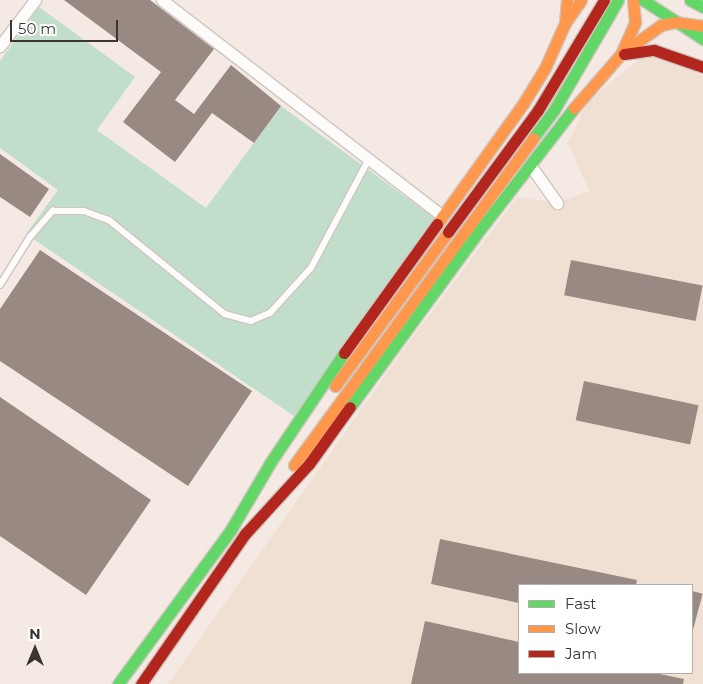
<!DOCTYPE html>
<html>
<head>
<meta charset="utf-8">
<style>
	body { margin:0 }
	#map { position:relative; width:703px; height:684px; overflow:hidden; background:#f4eae3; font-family:Montserrat,sans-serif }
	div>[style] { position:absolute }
	.built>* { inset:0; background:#f0e0d3 }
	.green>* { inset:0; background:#c1decb }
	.building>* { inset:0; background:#998983; transform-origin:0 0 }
	.roads { filter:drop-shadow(1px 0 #cec6c0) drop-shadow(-1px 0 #cec6c0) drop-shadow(0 1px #cec6c0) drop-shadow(0 -1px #cec6c0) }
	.lane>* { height:5.5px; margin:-2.75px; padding:0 2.75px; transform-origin:2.75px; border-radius:2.75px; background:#fdfcfb }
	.street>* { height:11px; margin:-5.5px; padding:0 5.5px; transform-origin:5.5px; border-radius:5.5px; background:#fdfcfb }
	.fast>* { height:11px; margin:-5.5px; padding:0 5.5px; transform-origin:5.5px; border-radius:5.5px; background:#63d668 }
	.slow>* { height:11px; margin:-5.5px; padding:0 5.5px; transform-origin:5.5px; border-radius:5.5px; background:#ff974d }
	.jam>* { height:11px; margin:-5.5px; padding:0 5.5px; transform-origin:5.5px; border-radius:5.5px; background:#b3261e }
	span { translate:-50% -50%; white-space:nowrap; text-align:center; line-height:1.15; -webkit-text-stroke:5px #fff; paint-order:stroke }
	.legend { position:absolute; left:518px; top:584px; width:175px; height:90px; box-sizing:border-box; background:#fff; border:1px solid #b1aeac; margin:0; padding:6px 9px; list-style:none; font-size:15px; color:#3b3530 }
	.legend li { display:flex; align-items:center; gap:10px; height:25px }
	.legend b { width:25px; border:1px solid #b1aeac }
	.north { position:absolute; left:10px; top:624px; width:50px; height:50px; -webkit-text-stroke:4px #fff; paint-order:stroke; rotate:0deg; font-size:14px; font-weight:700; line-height:20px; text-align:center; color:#3b3530 }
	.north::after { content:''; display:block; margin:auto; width:18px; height:22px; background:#3b3530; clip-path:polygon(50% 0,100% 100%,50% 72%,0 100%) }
	.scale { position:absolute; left:10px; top:20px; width:108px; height:22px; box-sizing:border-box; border:2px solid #3b3530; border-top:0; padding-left:6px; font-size:15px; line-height:18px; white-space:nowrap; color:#3b3530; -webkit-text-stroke:4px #fff; paint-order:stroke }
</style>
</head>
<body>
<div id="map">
	<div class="built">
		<i style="clip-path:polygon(evenodd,647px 53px,703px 76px,703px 684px,168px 684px,395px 361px,517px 197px,557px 203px,589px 191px,568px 143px,587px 102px,647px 53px,519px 585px,692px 585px,692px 673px,519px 673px,519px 585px)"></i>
	</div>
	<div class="green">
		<i style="clip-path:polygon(39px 7px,135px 77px,97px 130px,206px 208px,281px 106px,440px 222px,297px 418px,26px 234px,58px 190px,0 148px,0 61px)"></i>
	</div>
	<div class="building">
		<i style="clip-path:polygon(64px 0,150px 0,214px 49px,175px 100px,194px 114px,231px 65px,281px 106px,254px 143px,212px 113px,175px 162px,123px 122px,161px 72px)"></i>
		<i style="clip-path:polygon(0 154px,49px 189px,30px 217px,0 197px)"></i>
		<i style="clip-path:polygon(40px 250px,252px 391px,188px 486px,0 361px,0 309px)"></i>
		<i style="left:571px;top:260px;width:134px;height:36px;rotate:11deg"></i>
		<i style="left:584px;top:381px;width:117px;height:40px;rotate:12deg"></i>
		<i style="clip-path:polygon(0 397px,151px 500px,86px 595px,0 536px)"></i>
		<i style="clip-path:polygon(440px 539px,637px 580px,636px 585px,519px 585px,519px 603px,431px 584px)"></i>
		<i style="left:692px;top:591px;width:11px;height:47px;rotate:15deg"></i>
		<i style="clip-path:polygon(425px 621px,519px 642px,519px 673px,655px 673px,684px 679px,683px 684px,411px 684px)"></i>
	</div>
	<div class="roads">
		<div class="lane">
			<i style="left:0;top:285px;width:57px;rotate:-58deg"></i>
			<i style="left:30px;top:237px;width:35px;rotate:-49deg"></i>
			<i style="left:53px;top:211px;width:31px"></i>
			<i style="left:84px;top:211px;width:27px;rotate:20deg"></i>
			<i style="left:109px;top:220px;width:149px;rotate:39deg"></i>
			<i style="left:225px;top:314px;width:27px;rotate:15deg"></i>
			<i style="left:251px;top:321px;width:21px;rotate:-23deg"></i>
			<i style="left:270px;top:313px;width:61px;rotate:-47.7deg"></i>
			<i style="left:311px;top:268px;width:123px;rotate:-62deg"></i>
		</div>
		<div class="street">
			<i style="left:162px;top:0;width:354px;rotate:37.6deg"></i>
			<i style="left:0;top:46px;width:58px;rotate:-52.7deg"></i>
			<i style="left:530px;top:165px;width:47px;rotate:54.6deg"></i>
		</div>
		<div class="fast">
			<i style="left:643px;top:0;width:72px;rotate:33deg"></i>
			<i style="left:690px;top:0;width:15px;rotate:28deg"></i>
			<i style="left:533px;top:138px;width:35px;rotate:-53deg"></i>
			<i style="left:554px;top:110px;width:127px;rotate:-59.8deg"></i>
			<i style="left:350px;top:407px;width:212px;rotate:-53.8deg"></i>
			<i style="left:475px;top:236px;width:162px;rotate:-52.3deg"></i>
			<i style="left:118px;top:684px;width:190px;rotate:-53.8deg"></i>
			<i style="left:230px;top:531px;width:79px;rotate:-59.5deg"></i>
			<i style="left:270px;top:463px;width:133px;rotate:-56.1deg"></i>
		</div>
		<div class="slow">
			<i style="left:565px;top:23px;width:23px;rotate:-85deg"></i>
			<i style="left:621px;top:54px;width:49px;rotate:-35.9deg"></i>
			<i style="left:661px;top:25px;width:14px;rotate:-12deg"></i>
			<i style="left:675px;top:22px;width:28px;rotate:8deg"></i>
			<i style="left:574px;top:108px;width:72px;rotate:-49deg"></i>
			<i style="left:621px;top:54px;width:35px;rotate:-66deg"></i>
			<i style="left:635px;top:22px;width:22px;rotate:-95deg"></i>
			<i style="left:437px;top:224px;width:148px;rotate:-54.4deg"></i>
			<i style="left:523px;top:104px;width:42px;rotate:-58.6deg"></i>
			<i style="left:545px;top:68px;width:49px;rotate:-66deg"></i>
			<i style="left:565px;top:23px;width:28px;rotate:-55deg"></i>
			<i style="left:335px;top:386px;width:191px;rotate:-53.7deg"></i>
			<i style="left:294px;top:465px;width:405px;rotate:-53.8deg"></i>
		</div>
		<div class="jam">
			<i style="left:624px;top:54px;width:30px;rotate:-8deg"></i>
			<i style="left:654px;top:50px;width:52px;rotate:19.1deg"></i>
			<i style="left:448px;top:232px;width:152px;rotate:-53.6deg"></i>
			<i style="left:538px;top:110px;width:128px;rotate:-59deg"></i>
			<i style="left:344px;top:353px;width:159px;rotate:-54.2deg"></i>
			<i style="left:141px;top:684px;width:183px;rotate:-55.3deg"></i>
			<i style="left:245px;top:534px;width:95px;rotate:-47.6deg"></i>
			<i style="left:309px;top:464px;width:70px;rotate:-54.3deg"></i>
		</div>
	</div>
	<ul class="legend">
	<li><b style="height:6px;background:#63d668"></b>Fast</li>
	<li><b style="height:6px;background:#ff974d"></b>Slow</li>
	<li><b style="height:6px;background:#b3261e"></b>Jam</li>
	</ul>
	<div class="north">N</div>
	<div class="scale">50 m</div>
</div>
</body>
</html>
